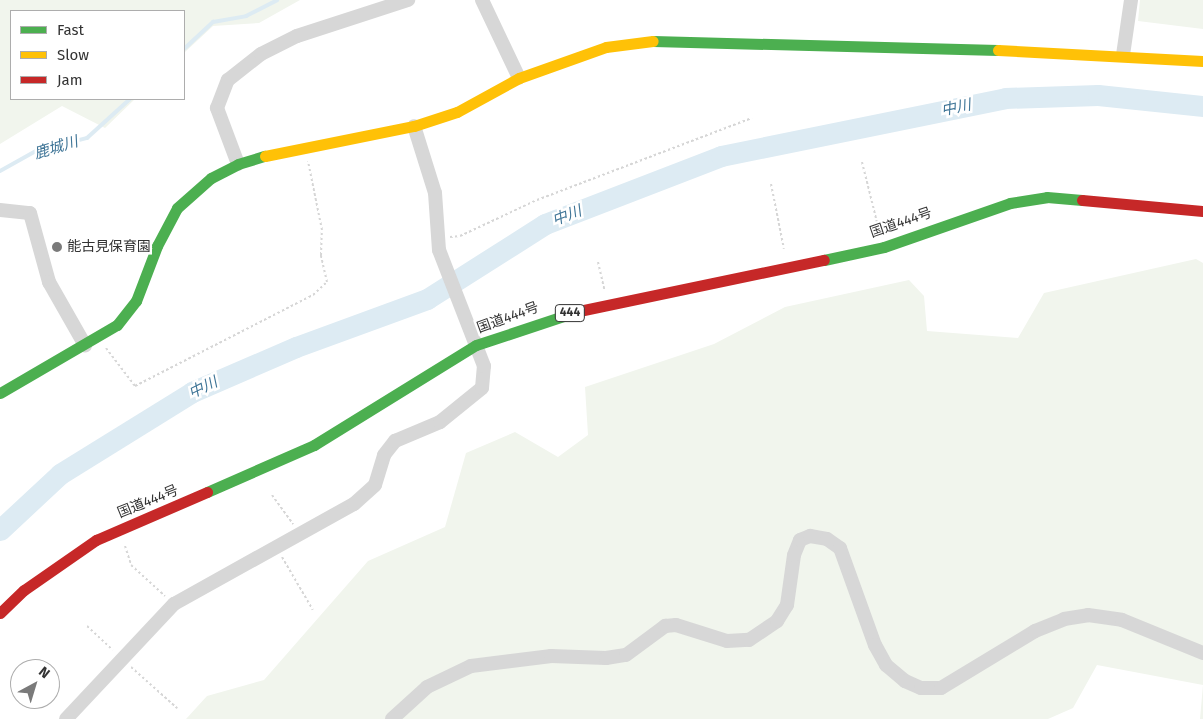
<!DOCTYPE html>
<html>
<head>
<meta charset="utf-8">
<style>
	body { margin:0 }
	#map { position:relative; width:1203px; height:719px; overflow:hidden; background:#fff; font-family:"Fira Sans","Noto Sans JP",sans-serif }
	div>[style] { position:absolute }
	.green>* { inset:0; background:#f1f5ed }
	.stream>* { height:4px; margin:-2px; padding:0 2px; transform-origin:2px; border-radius:2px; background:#ddebf3 }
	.river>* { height:21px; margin:-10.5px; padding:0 10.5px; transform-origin:10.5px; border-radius:10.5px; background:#ddebf3 }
	.path>* { height:2px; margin-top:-1px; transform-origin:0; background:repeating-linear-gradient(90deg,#d6d6d6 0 2.5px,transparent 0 5px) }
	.street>* { height:14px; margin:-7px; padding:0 7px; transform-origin:7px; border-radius:7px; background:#d7d7d7 }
	.fast>* { height:11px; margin:-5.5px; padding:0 5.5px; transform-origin:5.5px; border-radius:5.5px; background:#4caf50 }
	.slow>* { height:11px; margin:-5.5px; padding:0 5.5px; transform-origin:5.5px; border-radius:5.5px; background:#ffc107 }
	.jam>* { height:11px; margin:-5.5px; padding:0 5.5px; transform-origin:5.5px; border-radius:5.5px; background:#c62828 }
	.dots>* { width:14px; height:14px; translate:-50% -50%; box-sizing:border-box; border:2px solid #fff; border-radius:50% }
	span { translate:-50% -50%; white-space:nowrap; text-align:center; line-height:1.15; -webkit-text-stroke:5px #fff; paint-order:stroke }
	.shield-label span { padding:1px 4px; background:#fff; border:1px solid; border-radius:4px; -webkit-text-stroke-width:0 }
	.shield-label { font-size:12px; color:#333; font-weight:700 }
	.street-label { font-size:14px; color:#333 }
	.poi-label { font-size:14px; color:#333 }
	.left { translate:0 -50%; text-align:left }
	.water-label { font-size:15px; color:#3f7597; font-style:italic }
	.legend { position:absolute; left:10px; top:10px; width:175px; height:90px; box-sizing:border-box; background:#fff; border:1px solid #adadad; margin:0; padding:6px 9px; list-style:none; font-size:15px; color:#333 }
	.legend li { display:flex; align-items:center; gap:10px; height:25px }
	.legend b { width:25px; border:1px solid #adadad }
	.north { position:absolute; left:10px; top:659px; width:50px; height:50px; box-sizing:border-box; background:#fff; border:1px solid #adadad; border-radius:50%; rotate:39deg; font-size:14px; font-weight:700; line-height:20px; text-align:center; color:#333 }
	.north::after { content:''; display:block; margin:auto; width:18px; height:22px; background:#7a7a7a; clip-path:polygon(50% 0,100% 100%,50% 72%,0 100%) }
</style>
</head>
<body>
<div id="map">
	<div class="green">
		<i style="clip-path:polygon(0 0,300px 0,259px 23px,213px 26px,184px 53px,184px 11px,11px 11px,11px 99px,135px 99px,105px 128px,62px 106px,0 144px)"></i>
		<i style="clip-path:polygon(1140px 0,1203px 0,1203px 29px,1138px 21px)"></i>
		<i style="clip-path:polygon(1196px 259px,1203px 263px,1203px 719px,1200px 719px,1203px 685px,1097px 665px,1073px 708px,1048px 719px,186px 719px,207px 696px,264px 680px,368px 561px,445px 527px,466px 453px,515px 432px,558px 457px,588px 435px,585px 387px,714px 344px,785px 307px,909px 280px,924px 296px,927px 331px,1018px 338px,1044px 293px)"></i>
	</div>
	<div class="stream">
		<i style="left:184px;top:49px;width:40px;rotate:-43deg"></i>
		<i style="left:213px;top:22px;width:34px;rotate:-10deg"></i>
		<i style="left:246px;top:16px;width:35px;rotate:-27deg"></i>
		<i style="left:0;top:171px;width:41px;rotate:-29.1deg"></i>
		<i style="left:36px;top:151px;width:53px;rotate:-14.3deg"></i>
		<i style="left:87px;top:138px;width:58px;rotate:-42.2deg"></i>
	</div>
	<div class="river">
		<i style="left:0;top:530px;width:82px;rotate:-43deg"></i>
		<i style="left:60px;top:474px;width:155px;rotate:-31.8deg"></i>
		<i style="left:192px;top:392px;width:113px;rotate:-23.4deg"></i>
		<i style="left:296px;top:347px;width:140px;rotate:-20.1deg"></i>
		<i style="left:427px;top:299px;width:140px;rotate:-32.4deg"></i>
		<i style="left:545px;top:224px;width:189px;rotate:-21.1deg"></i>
		<i style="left:721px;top:156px;width:290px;rotate:-11.5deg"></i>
		<i style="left:1005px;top:98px;width:93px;rotate:-1.8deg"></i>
		<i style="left:1098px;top:95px;width:106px;rotate:6deg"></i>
	</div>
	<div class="path">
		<i style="left:862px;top:162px;width:70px;rotate:76deg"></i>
		<i style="left:771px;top:184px;width:66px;rotate:78.7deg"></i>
		<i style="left:450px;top:237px;width:10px;rotate:-6deg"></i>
		<i style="left:460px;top:236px;width:85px;rotate:-25.1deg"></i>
		<i style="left:537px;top:200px;width:230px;rotate:-20.9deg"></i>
		<i style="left:598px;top:262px;width:28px;rotate:77deg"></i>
		<i style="left:106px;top:348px;width:48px;rotate:52.7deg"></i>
		<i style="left:135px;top:386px;width:200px;rotate:-27.1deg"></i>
		<i style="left:313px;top:295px;width:19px;rotate:-43deg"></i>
		<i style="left:327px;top:282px;width:28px;rotate:-103deg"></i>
		<i style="left:321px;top:255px;width:25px;rotate:-88deg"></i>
		<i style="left:322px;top:230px;width:70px;rotate:-101.5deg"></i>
		<i style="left:272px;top:495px;width:36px;rotate:54deg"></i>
		<i style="left:125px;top:546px;width:20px;rotate:72deg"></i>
		<i style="left:131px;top:565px;width:46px;rotate:42.4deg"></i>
		<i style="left:282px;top:557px;width:61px;rotate:59.7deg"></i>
		<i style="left:87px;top:626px;width:35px;rotate:43deg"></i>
		<i style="left:131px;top:667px;width:62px;rotate:41.7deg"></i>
	</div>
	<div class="street">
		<i style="left:482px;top:0;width:86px;rotate:64.6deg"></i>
		<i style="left:1123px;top:55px;width:56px;rotate:-81.7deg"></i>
		<i style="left:238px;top:164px;width:60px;rotate:-110.6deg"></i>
		<i style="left:217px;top:108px;width:30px;rotate:-69deg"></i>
		<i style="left:228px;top:80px;width:42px;rotate:-38.2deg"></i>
		<i style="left:261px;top:54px;width:40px;rotate:-26.6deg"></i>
		<i style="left:297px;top:36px;width:117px;rotate:-18deg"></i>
		<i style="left:0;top:210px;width:30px;rotate:6deg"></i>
		<i style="left:30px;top:213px;width:72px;rotate:74.6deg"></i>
		<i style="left:49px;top:282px;width:73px;rotate:60.3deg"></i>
		<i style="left:66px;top:719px;width:158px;rotate:-46.8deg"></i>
		<i style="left:174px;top:604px;width:206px;rotate:-29.1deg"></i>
		<i style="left:354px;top:504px;width:28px;rotate:-42deg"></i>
		<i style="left:375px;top:485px;width:31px;rotate:-73deg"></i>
		<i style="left:384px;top:455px;width:18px;rotate:-52deg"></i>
		<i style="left:395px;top:441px;width:49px;rotate:-22.9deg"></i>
		<i style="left:440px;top:422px;width:54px;rotate:-39deg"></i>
		<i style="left:482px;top:388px;width:22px;rotate:-85deg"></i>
		<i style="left:484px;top:366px;width:124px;rotate:-111.2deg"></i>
		<i style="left:439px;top:250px;width:57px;rotate:-94deg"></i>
		<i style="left:435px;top:193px;width:70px;rotate:-107.4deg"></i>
		<i style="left:392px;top:719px;width:47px;rotate:-42.4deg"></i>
		<i style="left:427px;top:687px;width:49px;rotate:-25.5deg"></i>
		<i style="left:471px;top:666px;width:81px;rotate:-7.1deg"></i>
		<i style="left:551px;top:656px;width:55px;rotate:2.1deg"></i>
		<i style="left:606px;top:658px;width:20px;rotate:-9deg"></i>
		<i style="left:626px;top:655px;width:49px;rotate:-36.6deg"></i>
		<i style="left:665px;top:626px;width:11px;rotate:-5deg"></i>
		<i style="left:676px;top:625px;width:53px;rotate:17.4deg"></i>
		<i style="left:727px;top:641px;width:22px;rotate:-3deg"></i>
		<i style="left:749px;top:640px;width:34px;rotate:-34deg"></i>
		<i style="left:777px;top:621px;width:19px;rotate:-58deg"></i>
		<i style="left:787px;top:605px;width:50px;rotate:-82deg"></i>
		<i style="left:794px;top:555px;width:16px;rotate:-68deg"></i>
		<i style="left:800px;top:540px;width:11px;rotate:-22deg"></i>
		<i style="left:810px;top:536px;width:17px;rotate:10deg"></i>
		<i style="left:827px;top:539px;width:16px;rotate:35deg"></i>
		<i style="left:840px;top:548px;width:103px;rotate:70.2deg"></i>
		<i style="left:875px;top:645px;width:23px;rotate:61deg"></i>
		<i style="left:886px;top:665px;width:25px;rotate:40deg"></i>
		<i style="left:905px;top:681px;width:17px;rotate:24deg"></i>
		<i style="left:921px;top:688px;width:20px"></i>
		<i style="left:941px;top:688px;width:110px;rotate:-31.2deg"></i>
		<i style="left:1035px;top:631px;width:31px;rotate:-22deg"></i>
		<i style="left:1064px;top:619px;width:24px;rotate:-9deg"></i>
		<i style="left:1088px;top:615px;width:34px;rotate:8deg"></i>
		<i style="left:1122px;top:620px;width:87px;rotate:22.2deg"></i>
	</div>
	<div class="fast">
		<i style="left:653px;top:41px;width:345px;rotate:1.5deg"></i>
		<i style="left:824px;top:260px;width:61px;rotate:-12.2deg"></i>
		<i style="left:884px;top:247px;width:133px;rotate:-19.2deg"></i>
		<i style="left:1010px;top:203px;width:37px;rotate:-9deg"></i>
		<i style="left:1047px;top:197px;width:35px;rotate:5deg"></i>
		<i style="left:0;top:393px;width:135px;rotate:-30.2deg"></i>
		<i style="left:117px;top:325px;width:31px;rotate:-52deg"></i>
		<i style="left:136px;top:301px;width:59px;rotate:-69.1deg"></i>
		<i style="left:157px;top:246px;width:43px;rotate:-62.2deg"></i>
		<i style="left:177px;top:208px;width:45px;rotate:-41.4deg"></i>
		<i style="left:211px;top:178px;width:30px;rotate:-27deg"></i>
		<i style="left:238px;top:164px;width:28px;rotate:-17deg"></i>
		<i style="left:207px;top:492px;width:117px;rotate:-23.7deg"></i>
		<i style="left:314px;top:445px;width:190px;rotate:-31.7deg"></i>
		<i style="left:476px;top:345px;width:108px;rotate:-18.3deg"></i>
	</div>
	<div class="slow">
		<i style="left:998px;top:50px;width:205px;rotate:3.1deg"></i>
		<i style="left:265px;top:156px;width:152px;rotate:-11.4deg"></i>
		<i style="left:414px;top:126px;width:45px;rotate:-18deg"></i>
		<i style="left:457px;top:112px;width:71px;rotate:-28.7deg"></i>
		<i style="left:519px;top:78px;width:92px;rotate:-19.6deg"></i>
		<i style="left:606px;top:47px;width:47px;rotate:-7.3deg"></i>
	</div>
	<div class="jam">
		<i style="left:1082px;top:200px;width:121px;rotate:5.2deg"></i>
		<i style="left:579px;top:311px;width:250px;rotate:-11.8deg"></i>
		<i style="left:0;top:613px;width:33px;rotate:-44deg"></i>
		<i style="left:24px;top:590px;width:88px;rotate:-34.8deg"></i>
		<i style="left:96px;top:540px;width:121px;rotate:-23.4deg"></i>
	</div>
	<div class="dots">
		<i style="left:57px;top:247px;background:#7a7a7a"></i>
	</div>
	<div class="shield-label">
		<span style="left:570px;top:313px">444</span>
	</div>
	<div class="street-label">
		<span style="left:901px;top:223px;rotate:-19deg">国道444号</span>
		<span style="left:508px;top:318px;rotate:-20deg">国道444号</span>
		<span style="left:148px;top:502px;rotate:-22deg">国道444号</span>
	</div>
	<div class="poi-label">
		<span class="left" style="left:67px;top:247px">能古見保育園</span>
	</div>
	<div class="water-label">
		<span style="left:956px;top:108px;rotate:-12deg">中川</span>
		<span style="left:56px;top:148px;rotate:-17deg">鹿城川</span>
		<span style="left:567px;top:216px;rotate:-21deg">中川</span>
		<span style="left:203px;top:388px;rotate:-26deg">中川</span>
	</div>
	<ul class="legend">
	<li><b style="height:6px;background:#4caf50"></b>Fast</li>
	<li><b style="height:6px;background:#ffc107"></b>Slow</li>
	<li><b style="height:6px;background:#c62828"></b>Jam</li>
	</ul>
	<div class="north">N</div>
</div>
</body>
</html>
